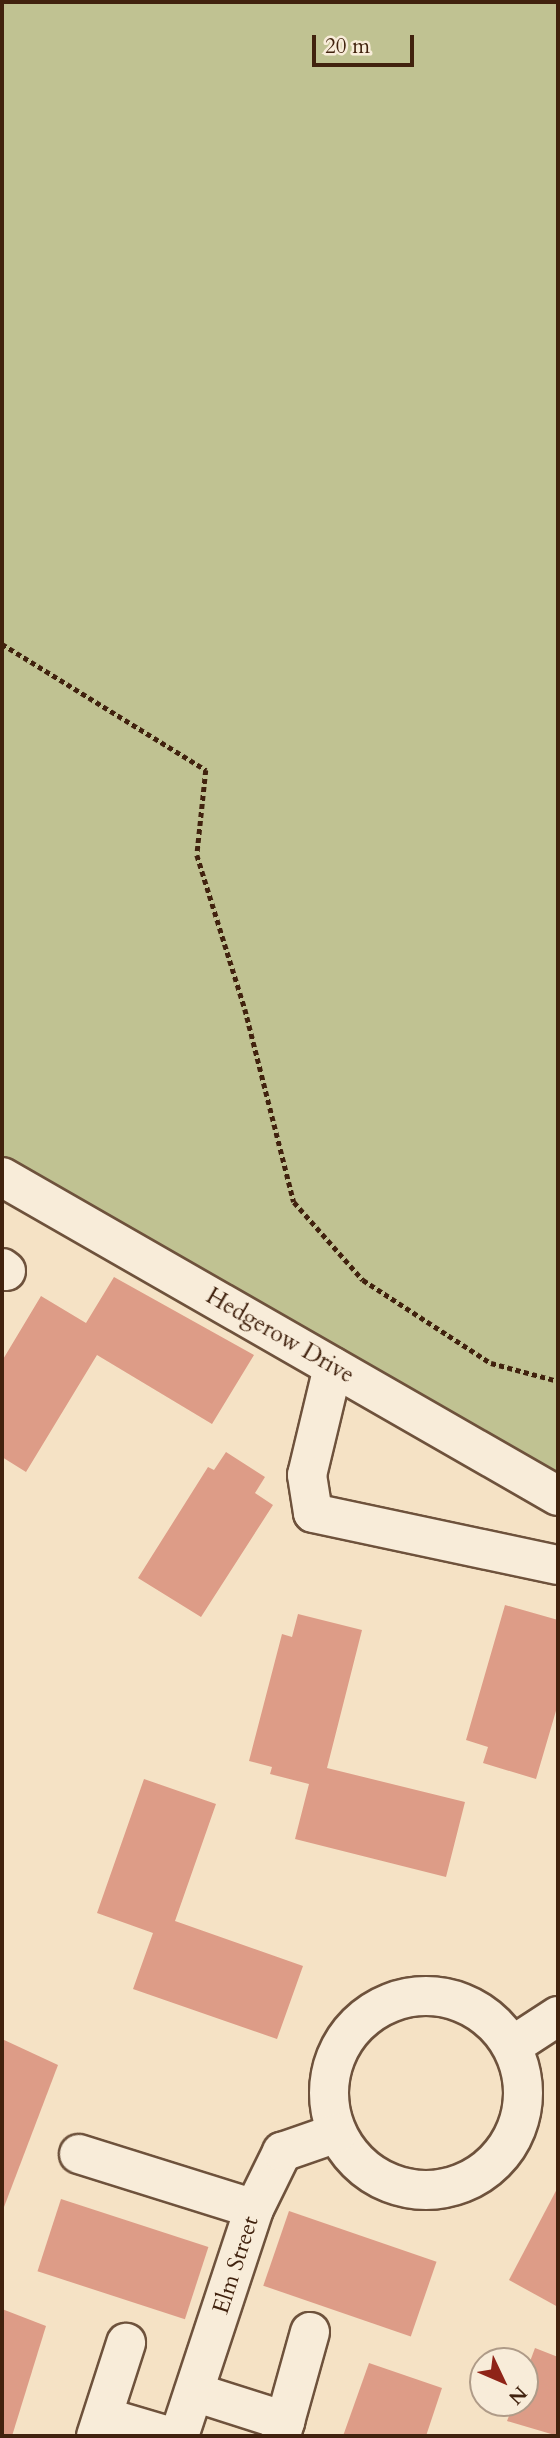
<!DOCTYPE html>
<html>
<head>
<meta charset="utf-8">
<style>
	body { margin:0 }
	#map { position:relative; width:560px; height:2438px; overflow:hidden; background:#f5e2c5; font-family:Cardo,serif }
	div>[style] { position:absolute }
	.green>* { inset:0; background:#c0c292 }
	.building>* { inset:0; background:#dd9c87; transform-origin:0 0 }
	.path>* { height:4.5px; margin-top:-2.25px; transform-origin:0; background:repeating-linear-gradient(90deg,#41220e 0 5px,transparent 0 8.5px) }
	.roads { filter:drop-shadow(2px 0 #6e523c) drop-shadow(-2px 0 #6e523c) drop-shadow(0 2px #6e523c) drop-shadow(0 -2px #6e523c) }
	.minor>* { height:38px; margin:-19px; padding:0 19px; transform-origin:19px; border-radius:19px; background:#f8ecd9 }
	.minor>.ring { margin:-19px; padding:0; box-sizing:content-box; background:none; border:38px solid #f8ecd9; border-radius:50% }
	span { translate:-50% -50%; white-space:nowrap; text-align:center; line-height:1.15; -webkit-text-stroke:5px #f8ecd9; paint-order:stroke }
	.street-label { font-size:23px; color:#41220e }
	.frame { position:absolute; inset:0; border:4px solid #41220e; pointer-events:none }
	.north { position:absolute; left:469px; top:2347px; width:70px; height:70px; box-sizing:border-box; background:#f8ecd9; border:2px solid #af9b88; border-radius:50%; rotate:134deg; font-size:19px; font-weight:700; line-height:28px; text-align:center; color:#41220e }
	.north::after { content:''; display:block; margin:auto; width:24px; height:32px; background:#8f2418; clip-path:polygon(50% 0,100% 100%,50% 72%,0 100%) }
	.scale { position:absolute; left:312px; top:35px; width:102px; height:32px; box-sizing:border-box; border:4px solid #41220e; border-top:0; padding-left:9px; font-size:21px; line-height:24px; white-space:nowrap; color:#41220e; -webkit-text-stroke:5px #f8ecd9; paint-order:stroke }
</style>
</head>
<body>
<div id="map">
	<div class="green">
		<i style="clip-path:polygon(2px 2px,558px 2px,558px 1479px,2px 1167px)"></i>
	</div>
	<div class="building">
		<i style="clip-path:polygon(114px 1277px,254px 1355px,212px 1424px,97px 1355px,26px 1472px,2px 1457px,2px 1361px,41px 1296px,86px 1323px)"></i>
		<i style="clip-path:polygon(226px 1452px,265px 1477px,255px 1493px,273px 1505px,201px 1617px,138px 1578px,208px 1467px,214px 1470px)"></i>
		<i style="clip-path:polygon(505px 1605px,558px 1620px,558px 1704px,536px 1779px,483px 1763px,488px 1747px,466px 1740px)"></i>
		<i style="clip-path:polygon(298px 1614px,362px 1630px,327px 1768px,465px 1802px,446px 1877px,295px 1839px,309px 1784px,270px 1774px,272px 1767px,249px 1761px,282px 1634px,292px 1637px)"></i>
		<i style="clip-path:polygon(144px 1779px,216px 1804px,175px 1921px,303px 1966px,277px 2039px,133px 1989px,153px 1933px,97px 1913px)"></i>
		<i style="clip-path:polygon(2px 2039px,58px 2065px,4px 2207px,2px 2206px)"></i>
		<i style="clip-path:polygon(558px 2187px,558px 2307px,509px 2280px)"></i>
		<i style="left:61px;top:2199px;width:155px;height:76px;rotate:18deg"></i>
		<i style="left:289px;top:2211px;width:156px;height:79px;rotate:19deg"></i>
		<i style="clip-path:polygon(2px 2309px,46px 2326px,12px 2436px,2px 2436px)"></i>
		<i style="clip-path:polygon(535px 2348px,558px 2357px,558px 2436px,507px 2421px,514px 2403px,525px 2403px,525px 2375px)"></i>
		<i style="clip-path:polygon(369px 2363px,442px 2388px,426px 2436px,343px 2436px)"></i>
	</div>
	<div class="path">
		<i style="left:2px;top:644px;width:240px;rotate:31.7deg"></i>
		<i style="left:206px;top:770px;width:85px;rotate:96deg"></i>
		<i style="left:197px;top:855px;width:161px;rotate:72.7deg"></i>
		<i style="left:245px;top:1009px;width:199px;rotate:75.8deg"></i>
		<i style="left:294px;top:1202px;width:104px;rotate:48.5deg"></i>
		<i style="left:363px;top:1280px;width:153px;rotate:33deg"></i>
		<i style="left:491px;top:1363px;width:69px;rotate:15deg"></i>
	</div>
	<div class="roads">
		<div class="minor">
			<i style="left:2px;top:1177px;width:641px;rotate:29.84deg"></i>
			<i style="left:2px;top:1268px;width:5px;rotate:37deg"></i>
			<i style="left:333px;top:1367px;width:111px;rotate:103.5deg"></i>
			<i style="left:307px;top:1475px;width:38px;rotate:81deg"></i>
			<i style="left:313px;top:1513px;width:250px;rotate:12deg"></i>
			<i class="ring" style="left:329px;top:1996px;width:156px;height:156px"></i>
			<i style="left:512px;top:2046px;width:55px;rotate:-33.1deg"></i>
			<i style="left:79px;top:2154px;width:183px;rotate:17.4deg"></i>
			<i style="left:194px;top:2392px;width:96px;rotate:17.7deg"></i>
			<i style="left:104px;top:2417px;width:67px;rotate:16.5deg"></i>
			<i style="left:96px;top:2436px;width:98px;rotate:-72.1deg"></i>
			<i style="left:179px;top:2436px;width:239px;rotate:-71.7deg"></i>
			<i style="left:254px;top:2209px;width:64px;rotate:-63.8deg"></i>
			<i style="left:282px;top:2152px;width:58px;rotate:-19.1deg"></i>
			<i style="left:281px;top:2436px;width:108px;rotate:-74.4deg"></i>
		</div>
	</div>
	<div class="street-label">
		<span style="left:280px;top:1336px;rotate:30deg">Hedgerow Drive</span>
		<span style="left:236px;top:2265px;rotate:-72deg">Elm Street</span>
	</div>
	<div class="frame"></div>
	<div class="north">N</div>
	<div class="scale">20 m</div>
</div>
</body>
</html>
